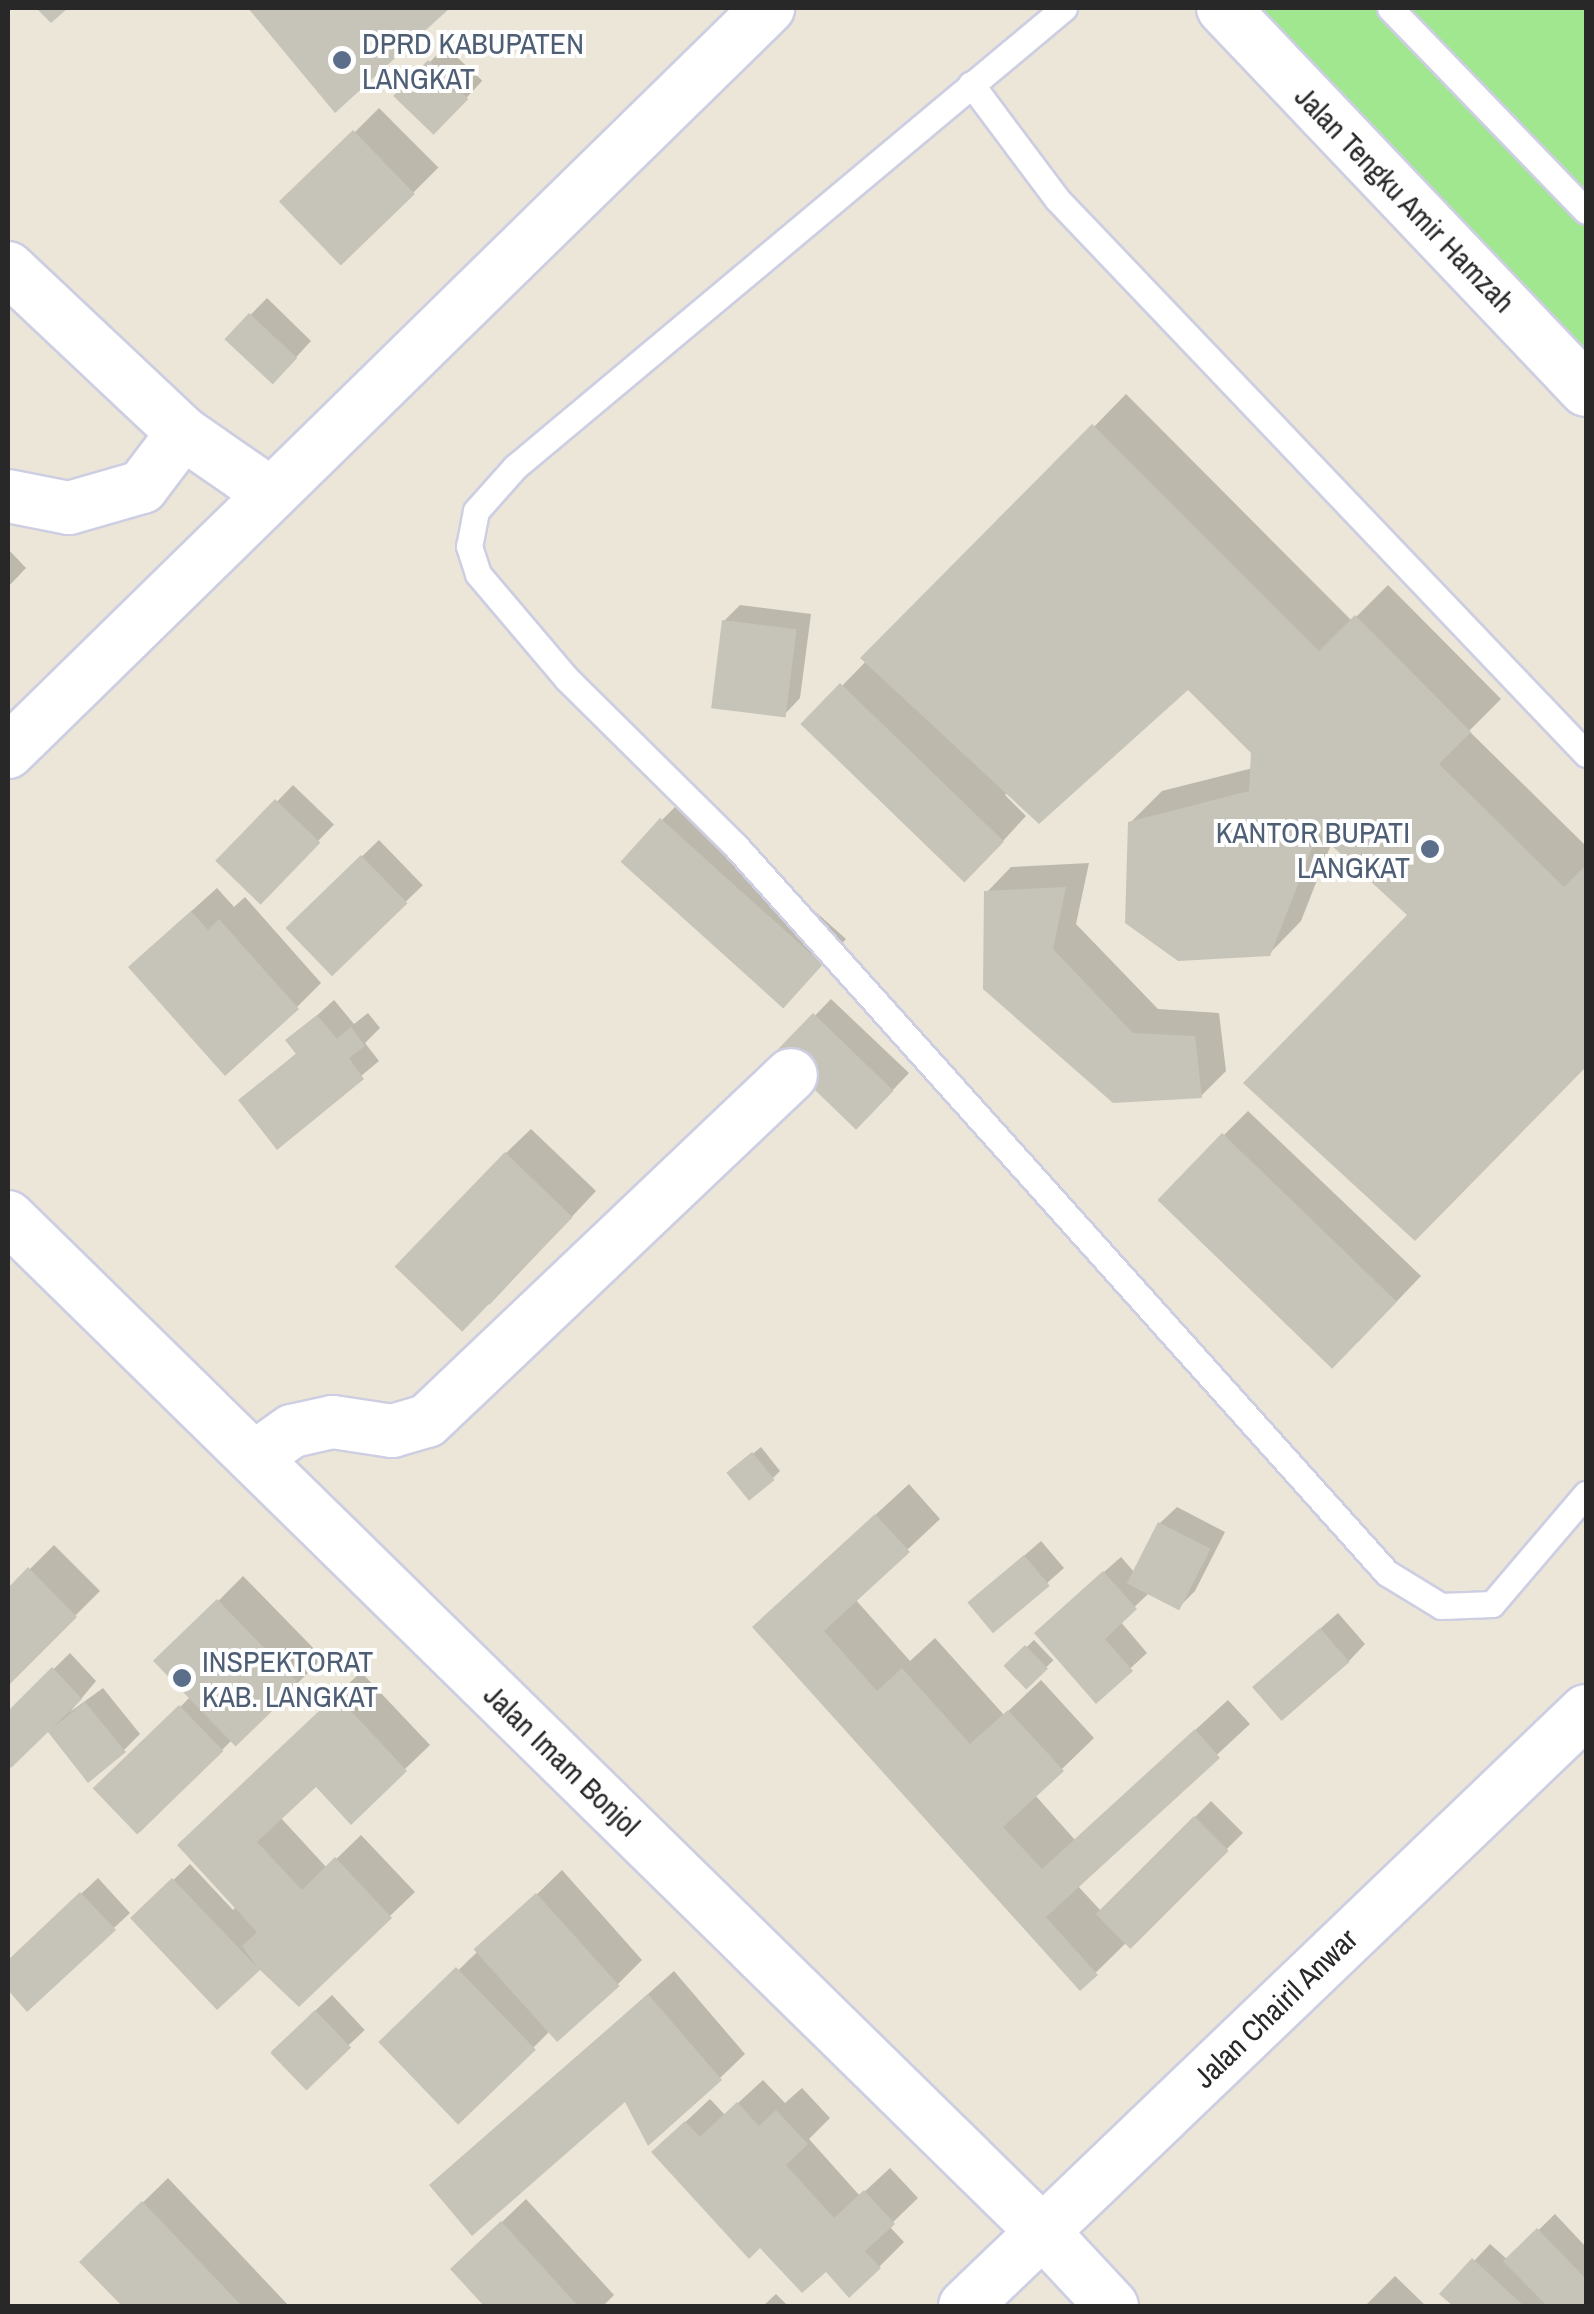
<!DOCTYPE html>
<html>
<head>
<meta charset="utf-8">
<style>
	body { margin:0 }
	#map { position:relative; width:1594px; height:2314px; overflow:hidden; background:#ece6d8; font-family:"Archivo Narrow",sans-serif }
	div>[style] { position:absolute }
	.green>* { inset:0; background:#a0e790 }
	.shadow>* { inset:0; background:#0003; transform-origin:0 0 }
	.building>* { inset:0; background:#c6c3b8; transform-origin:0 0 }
	.roads { filter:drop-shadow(2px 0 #cdcee2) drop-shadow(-2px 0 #cdcee2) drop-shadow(0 2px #cdcee2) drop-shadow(0 -2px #cdcee2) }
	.service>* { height:25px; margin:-12.5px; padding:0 12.5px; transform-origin:12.5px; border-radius:12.5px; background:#fff }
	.minor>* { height:52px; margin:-26px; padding:0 26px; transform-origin:26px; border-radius:26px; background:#fff }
	.dots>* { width:28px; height:28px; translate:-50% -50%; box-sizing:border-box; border:5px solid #fff; border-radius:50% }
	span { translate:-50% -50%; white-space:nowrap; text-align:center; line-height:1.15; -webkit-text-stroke:8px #fff; paint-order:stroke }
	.service-label { font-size:30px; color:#4e5e75 }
	.left { translate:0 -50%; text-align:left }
	.right { translate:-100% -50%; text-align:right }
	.street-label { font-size:30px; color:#282828 }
	.frame { position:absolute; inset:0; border:10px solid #282828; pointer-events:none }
</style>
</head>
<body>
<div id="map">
	<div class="green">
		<i style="clip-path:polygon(1238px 8px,1586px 8px,1586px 376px)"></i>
	</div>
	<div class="shadow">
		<i style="clip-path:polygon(251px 8px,446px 8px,335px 110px)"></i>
		<i style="left:445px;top:46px;width:51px;height:69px;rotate:43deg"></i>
		<i style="left:379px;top:108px;width:84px;height:134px;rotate:45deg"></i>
		<i style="clip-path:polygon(267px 298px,311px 341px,288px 366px,227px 339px)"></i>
		<i style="clip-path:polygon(1126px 394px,1352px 621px,1388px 585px,1501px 699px,1469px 731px,1586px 846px,1586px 1064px,1415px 1238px,1411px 915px,1332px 842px,1301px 921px,1269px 954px,1130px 823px,1162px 791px,1253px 768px,1254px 752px,1188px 686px,1008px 792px,1005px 795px,1026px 816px,990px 855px,805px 724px)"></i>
		<i style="clip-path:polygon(8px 549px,26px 568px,8px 587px)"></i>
		<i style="clip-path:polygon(740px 605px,811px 614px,800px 698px,784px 715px,724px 621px)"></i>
		<i style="left:293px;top:785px;width:57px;height:105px;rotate:44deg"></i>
		<i style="clip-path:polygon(686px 796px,846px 939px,808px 980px,662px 820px)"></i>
		<i style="left:379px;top:840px;width:63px;height:126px;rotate:46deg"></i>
		<i style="clip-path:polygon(1089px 863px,1076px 924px,1158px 1009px,1219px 1013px,1226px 1071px,1201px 1096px,1114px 1100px,987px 892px,1011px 867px)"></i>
		<i style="clip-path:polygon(217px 888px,234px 907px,245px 897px,321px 983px,297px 1007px,156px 943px)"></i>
		<i style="clip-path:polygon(831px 999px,909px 1073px,874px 1110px,780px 1052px)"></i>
		<i style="clip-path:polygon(334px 1000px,354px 1024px,368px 1013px,380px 1028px,365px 1043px,379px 1061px,277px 1146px,241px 1100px,298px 1052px,289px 1041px)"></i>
		<i style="clip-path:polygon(1248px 1111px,1421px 1276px,1358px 1342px,1224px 1135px)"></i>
		<i style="clip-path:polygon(531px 1129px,596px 1191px,489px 1305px,506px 1153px)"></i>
		<i style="clip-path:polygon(761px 1447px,780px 1471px,773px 1478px,738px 1466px)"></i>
		<i style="clip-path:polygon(909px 1484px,940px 1519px,855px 1599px,910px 1661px,935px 1638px,1004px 1715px,1041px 1680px,1094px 1738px,1035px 1795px,1075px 1840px,1228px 1700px,1250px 1724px,1077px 1885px,1101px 1911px,1211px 1801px,1243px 1833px,1129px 1946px,1126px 1943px,1080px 1988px,787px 1596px)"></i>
		<i style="clip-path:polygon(1177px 1507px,1225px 1532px,1195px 1591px,1179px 1607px,1150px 1592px,1120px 1621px,1147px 1653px,1096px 1700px,1053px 1617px,1121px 1557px,1135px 1573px,1160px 1523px)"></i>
		<i style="clip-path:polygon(1041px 1541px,1064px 1568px,994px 1630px,988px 1587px)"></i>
		<i style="clip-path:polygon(54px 1545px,100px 1591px,8px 1683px,8px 1591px)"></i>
		<i style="clip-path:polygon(243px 1576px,323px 1658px,237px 1743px,233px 1739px,140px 1832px,98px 1791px,191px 1696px,158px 1662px)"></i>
		<i style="clip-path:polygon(1338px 1613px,1365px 1644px,1349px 1661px,1272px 1671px)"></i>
		<i style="left:1034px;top:1640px;width:28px;height:38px;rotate:46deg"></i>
		<i style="clip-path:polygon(70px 1653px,96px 1681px,70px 1712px,103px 1688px,140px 1734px,124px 1750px,48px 1729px,11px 1764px,8px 1760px,8px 1714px)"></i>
		<i style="clip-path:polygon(361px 1672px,430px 1745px,351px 1821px,316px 1783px,280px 1817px,327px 1868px,361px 1835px,415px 1892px,299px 2003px,262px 1964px,217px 2006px,134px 1918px,190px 1864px,233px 1910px,237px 1906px,204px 1821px)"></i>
		<i style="clip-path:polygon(562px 1870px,642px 1960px,618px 1984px,551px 2030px,459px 2122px,383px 2043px)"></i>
		<i style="clip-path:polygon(98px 1878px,130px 1913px,28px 2008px,8px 1986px,8px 1962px)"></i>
		<i style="clip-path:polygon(674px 1971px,745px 2054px,720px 2078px,626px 2098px,432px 2185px)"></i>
		<i style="left:332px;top:1995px;width:48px;height:83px;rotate:47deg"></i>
		<i style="clip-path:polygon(763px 2080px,785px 2103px,802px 2088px,830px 2118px,809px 2139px,860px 2196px,890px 2168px,918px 2198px,889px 2226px,904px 2242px,879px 2267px,679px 2128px,710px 2099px,725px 2115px)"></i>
		<i style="clip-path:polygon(168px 2178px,289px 2306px,125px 2306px,82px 2262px)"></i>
		<i style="clip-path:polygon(526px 2199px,614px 2295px,603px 2306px,488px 2306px,453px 2269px)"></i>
		<i style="clip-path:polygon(1555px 2214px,1586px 2247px,1586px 2299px,1579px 2306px,1456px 2306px,1443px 2294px,1490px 2244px,1508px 2260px)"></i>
		<i style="clip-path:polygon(1395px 2276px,1426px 2306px,1365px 2306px)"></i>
		<i style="clip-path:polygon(776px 2294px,788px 2306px,763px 2306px)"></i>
	</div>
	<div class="building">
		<i style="clip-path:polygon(36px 8px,68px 8px,51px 23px)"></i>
		<i style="clip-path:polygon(248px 8px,450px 8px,335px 113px)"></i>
		<i style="left:428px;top:60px;width:56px;height:50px;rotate:44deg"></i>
		<i style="left:353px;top:130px;width:89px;height:103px;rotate:46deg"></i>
		<i style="left:249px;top:313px;width:66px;height:36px;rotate:43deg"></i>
		<i style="clip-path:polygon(1092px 424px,1319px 651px,1355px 615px,1471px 732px,1439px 764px,1564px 887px,1586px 865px,1586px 1067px,1415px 1241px,1243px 1083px,1407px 915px,1318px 833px,1270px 956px,1178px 961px,1125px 923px,1128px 822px,1249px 791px,1251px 753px,1188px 690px,1039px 824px,860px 658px)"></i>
		<i style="left:722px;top:620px;width:75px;height:89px;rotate:7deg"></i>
		<i style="left:840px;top:683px;width:228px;height:57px;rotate:44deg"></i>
		<i style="left:275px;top:799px;width:63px;height:86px;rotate:44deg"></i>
		<i style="left:660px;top:818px;width:219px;height:59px;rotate:42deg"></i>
		<i style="left:361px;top:855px;width:67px;height:105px;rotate:46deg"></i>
		<i style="clip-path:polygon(1066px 887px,1053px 949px,1133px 1033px,1195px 1036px,1202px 1098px,1113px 1103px,983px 989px,984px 891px)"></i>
		<i style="clip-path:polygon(191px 911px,208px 930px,219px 919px,299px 1009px,225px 1076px,128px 967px)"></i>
		<i style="left:813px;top:1013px;width:112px;height:54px;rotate:44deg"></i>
		<i style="clip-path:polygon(317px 1015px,337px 1039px,351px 1027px,365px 1046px,349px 1058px,364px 1079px,277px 1150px,238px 1100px,296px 1054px,285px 1040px)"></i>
		<i style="left:1222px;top:1133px;width:243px;height:93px;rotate:44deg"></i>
		<i style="left:505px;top:1152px;width:94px;height:159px;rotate:44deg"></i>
		<i style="left:752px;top:1452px;width:36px;height:33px;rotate:51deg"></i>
		<i style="clip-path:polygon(875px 1514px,910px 1552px,824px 1631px,877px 1691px,902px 1668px,970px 1744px,1008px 1710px,1064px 1771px,1003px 1827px,1042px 1869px,1195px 1729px,1220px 1758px,1046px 1917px,1098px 1975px,1080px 1991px,752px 1627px)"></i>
		<i style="left:1158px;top:1522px;width:59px;height:69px;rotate:27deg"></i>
		<i style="left:1024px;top:1555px;width:40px;height:74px;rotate:50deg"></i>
		<i style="clip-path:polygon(28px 1567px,77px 1617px,8px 1686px,8px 1588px)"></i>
		<i style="clip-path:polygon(1103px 1571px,1137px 1609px,1105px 1639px,1133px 1671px,1096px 1704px,1034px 1633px)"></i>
		<i style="left:217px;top:1599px;width:119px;height:89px;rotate:46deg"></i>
		<i style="left:1320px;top:1628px;width:45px;height:90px;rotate:49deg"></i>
		<i style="left:1025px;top:1645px;width:33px;height:30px;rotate:46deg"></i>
		<i style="clip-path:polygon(52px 1667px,82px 1699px,51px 1729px,85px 1702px,126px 1752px,88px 1783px,48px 1732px,11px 1768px,8px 1764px,8px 1711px)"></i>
		<i style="clip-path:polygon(336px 1695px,407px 1771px,351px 1825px,316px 1787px,257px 1842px,302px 1890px,335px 1857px,392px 1918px,299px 2007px,260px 1970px,217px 2010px,130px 1918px,172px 1878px,258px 1968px,242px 1946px,257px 1932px,177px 1845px)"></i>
		<i style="left:179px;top:1705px;width:64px;height:120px;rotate:46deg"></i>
		<i style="left:1194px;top:1816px;width:49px;height:139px;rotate:45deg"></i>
		<i style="clip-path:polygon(80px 1892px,116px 1930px,27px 2012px,8px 1990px,8px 1960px)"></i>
		<i style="left:536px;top:1893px;width:125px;height:84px;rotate:48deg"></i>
		<i style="left:456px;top:1967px;width:115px;height:108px;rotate:46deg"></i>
		<i style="clip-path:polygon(648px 1994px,722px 2080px,648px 2146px,625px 2102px,472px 2236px,429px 2185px)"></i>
		<i style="left:315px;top:2010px;width:52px;height:62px;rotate:46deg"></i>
		<i style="clip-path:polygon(737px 2102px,759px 2126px,776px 2110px,808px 2144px,786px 2165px,834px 2218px,864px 2190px,895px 2224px,865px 2251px,881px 2268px,849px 2298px,826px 2272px,802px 2293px,760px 2248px,749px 2259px,651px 2152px,685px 2121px,700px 2137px)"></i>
		<i style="clip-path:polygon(142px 2201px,242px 2306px,122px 2306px,79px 2262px)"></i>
		<i style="clip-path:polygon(501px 2221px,578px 2306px,484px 2306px,450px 2269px)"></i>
		<i style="clip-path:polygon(1537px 2228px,1586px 2279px,1586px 2302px,1582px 2306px,1547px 2306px,1503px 2261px)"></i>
		<i style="clip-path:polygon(1472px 2258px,1524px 2306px,1453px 2306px,1439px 2294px)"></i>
	</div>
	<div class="roads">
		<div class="service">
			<i style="left:1064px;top:8px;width:716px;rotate:140.1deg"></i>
			<i style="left:515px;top:467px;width:59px;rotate:131.6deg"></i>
			<i style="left:476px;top:511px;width:36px;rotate:101deg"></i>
			<i style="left:469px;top:546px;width:29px;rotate:72deg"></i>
			<i style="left:478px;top:574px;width:139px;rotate:49.7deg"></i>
			<i style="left:568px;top:680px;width:233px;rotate:44.7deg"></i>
			<i style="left:734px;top:844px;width:979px;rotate:48.15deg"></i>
			<i style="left:1387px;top:1573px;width:63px;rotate:31.4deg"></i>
			<i style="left:1441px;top:1606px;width:51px;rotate:-2.2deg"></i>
			<i style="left:1492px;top:1604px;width:145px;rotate:-49.5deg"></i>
			<i style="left:1390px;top:8px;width:282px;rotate:46deg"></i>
			<i style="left:971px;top:84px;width:144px;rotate:53.2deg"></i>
			<i style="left:1057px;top:199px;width:767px;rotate:46.37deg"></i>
		</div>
		<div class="minor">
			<i style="left:1223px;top:8px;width:527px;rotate:46.46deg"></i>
			<i style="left:8px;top:268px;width:241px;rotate:43.3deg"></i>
			<i style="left:183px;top:433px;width:107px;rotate:34.7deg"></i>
			<i style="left:8px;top:496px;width:62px;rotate:11.1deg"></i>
			<i style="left:69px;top:508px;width:76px;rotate:-16deg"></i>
			<i style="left:142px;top:487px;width:68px;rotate:-52.8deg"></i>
			<i style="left:8px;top:752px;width:1064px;rotate:-44.39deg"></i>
			<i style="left:8px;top:1217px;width:1450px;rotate:44.44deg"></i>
			<i style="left:1043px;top:2232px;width:101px;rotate:47deg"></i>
			<i style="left:254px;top:1458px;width:47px;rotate:-35.4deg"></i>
			<i style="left:292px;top:1431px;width:42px;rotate:-12.4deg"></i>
			<i style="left:333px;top:1422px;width:60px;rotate:8.7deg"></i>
			<i style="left:392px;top:1431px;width:36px;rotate:-16deg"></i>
			<i style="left:427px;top:1421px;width:502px;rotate:-43.55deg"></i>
			<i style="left:965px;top:2306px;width:860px;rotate:-43.78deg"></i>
		</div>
	</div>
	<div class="dots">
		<i style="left:342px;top:60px;background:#5c6f8a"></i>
		<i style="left:1430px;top:849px;background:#5c6f8a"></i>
		<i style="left:182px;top:1678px;background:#5c6f8a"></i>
	</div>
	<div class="service-label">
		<span class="left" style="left:362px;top:60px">DPRD KABUPATEN<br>LANGKAT</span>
		<span class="right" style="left:1410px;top:849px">KANTOR BUPATI<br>LANGKAT</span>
		<span class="left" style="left:202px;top:1678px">INSPEKTORAT<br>KAB. LANGKAT</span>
	</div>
	<div class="street-label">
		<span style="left:1405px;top:199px;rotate:46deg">Jalan Tengku Amir Hamzah</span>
		<span style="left:562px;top:1760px;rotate:44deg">Jalan Imam Bonjol</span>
		<span style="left:1275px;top:2008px;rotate:-44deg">Jalan Chairil Anwar</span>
	</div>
	<div class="frame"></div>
</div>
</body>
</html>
